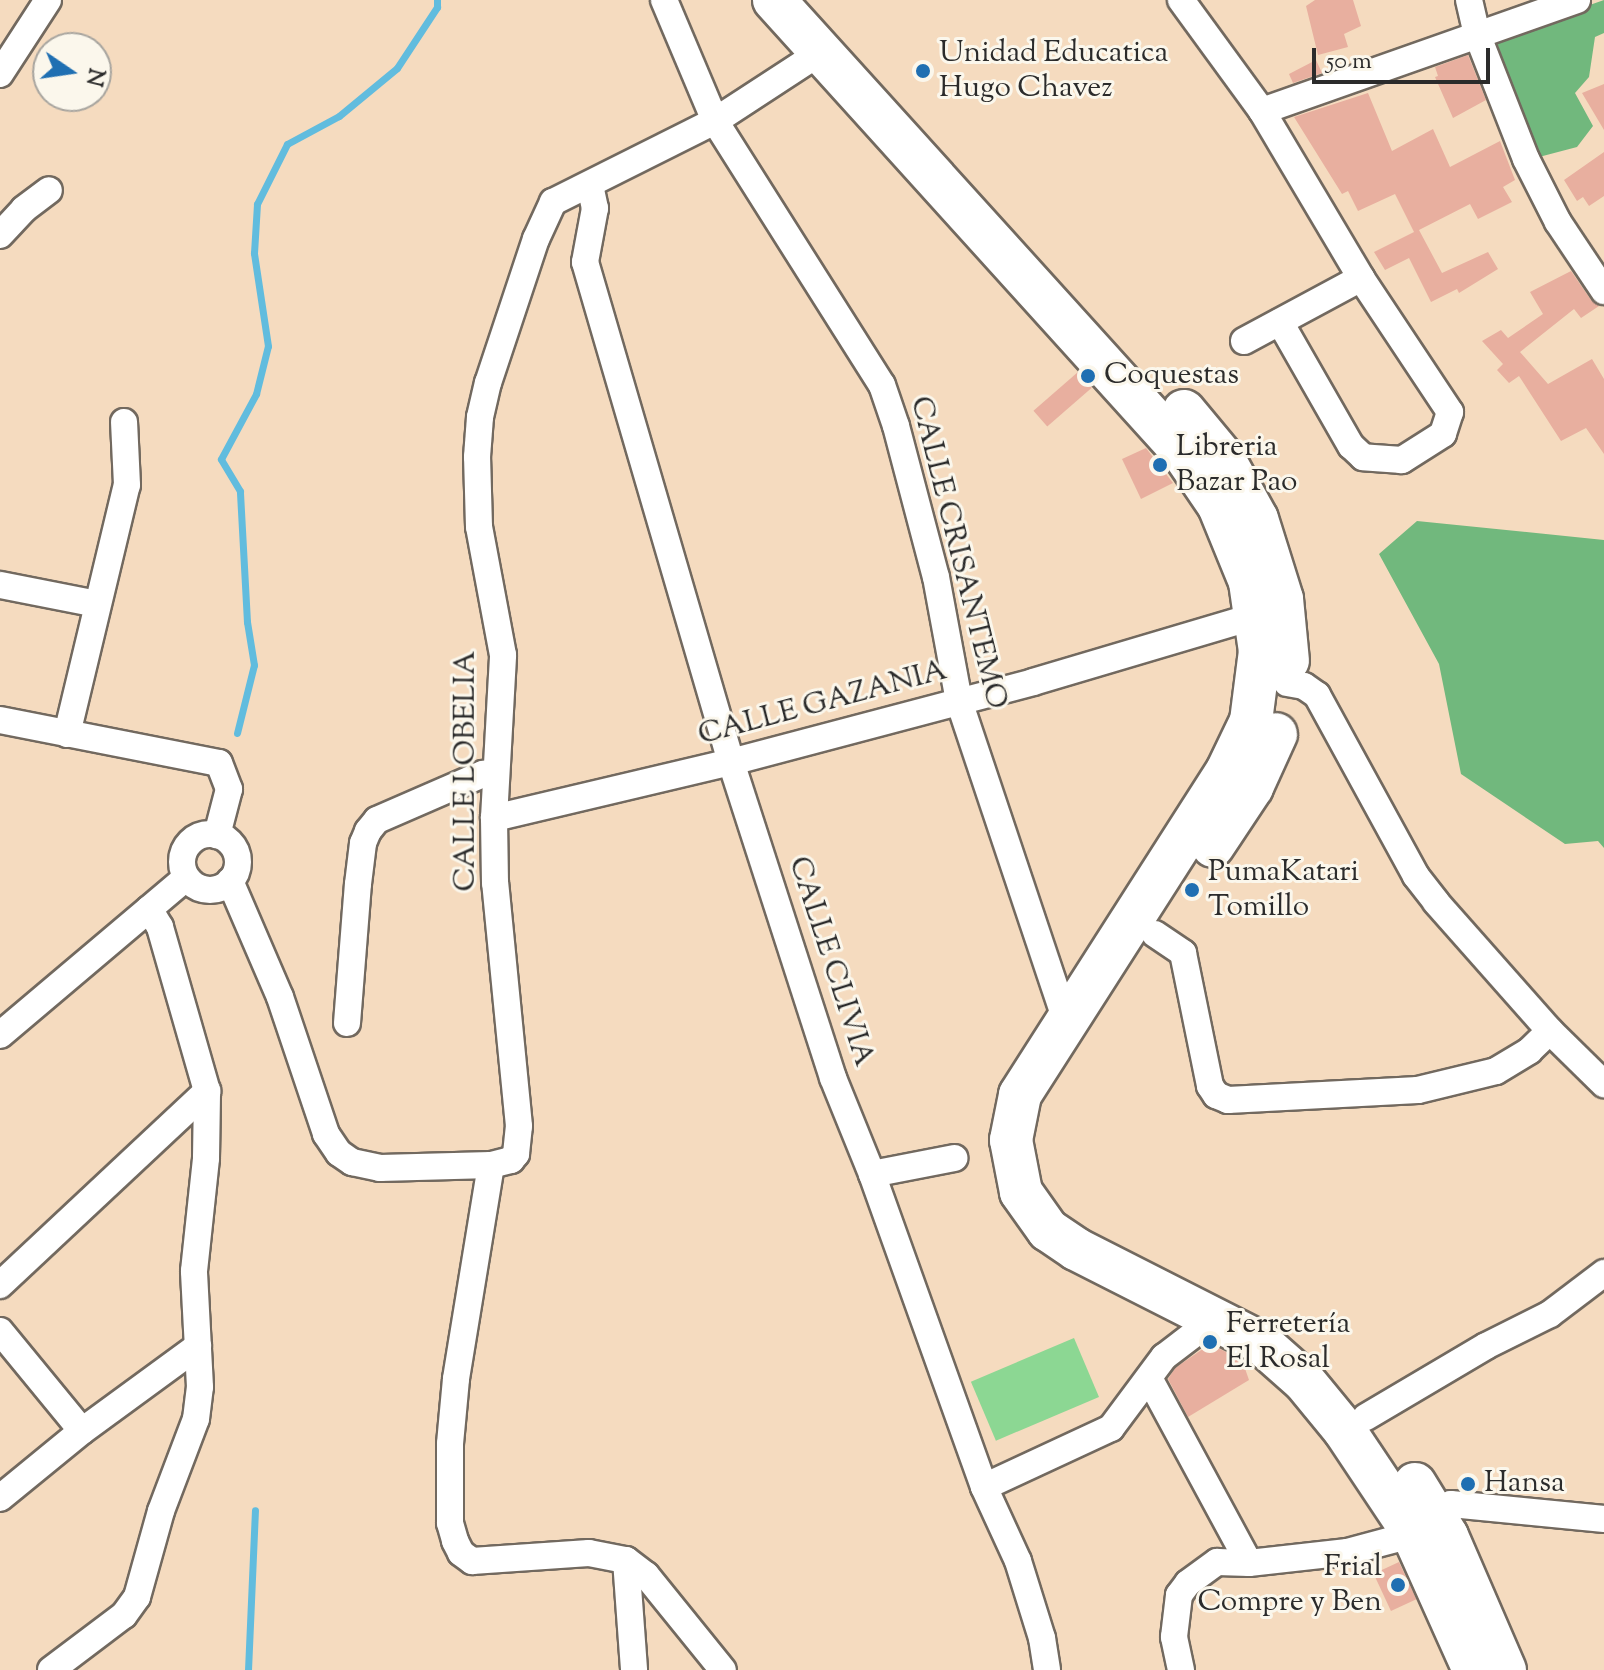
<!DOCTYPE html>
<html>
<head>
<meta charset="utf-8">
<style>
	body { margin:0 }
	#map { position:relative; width:1604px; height:1670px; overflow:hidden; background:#f5dbbf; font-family:"Sorts Mill Goudy",serif }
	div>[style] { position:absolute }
	.green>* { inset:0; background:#8cd793; transform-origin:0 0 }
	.forest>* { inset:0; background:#71b87d }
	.stream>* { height:7px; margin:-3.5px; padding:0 3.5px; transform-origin:3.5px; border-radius:3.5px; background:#61bcde }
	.building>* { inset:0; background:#e8af9f; transform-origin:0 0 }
	.roads { filter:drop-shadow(2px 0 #72695f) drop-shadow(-2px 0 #72695f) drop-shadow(0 2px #72695f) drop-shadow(0 -2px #72695f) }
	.street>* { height:26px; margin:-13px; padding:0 13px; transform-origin:13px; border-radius:13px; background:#fff }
	.street>.ring { margin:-13px; padding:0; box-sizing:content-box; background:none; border:26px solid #fff; border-radius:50% }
	.primary>* { height:42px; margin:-21px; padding:0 21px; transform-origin:21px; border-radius:21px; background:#fff }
	.dots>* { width:22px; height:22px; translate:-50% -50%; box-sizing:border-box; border:4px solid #fbf7ec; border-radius:50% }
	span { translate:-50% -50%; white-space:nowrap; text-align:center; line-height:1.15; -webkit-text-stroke:6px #fbf7ec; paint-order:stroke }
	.poi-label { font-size:30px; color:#2b2b2b }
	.left { translate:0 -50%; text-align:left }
	.right { translate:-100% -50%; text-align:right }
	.street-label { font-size:30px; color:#2b2b2b }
	.north { position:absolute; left:32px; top:32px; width:80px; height:80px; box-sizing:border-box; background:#fbf7ec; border:2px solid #a8a59f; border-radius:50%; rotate:103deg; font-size:22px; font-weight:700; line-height:32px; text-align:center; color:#2b2b2b }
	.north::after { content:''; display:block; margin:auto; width:28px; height:36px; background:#1f6fb2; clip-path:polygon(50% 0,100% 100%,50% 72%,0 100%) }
	.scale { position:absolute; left:1312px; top:48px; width:178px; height:36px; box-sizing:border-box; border:4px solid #2b2b2b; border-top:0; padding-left:10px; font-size:24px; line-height:28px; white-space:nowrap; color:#2b2b2b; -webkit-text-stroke:6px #fbf7ec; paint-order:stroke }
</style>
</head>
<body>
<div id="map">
	<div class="green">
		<i style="left:1074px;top:1338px;width:64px;height:112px;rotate:67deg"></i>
	</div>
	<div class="forest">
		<i style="clip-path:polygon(1604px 0,1604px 33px,1595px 37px,1589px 77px,1575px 93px,1593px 126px,1577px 147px,1539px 157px,1495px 38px)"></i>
		<i style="clip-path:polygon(1417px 521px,1604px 540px,1604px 848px,1598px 841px,1565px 844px,1461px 774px,1439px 664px,1379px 554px)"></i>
	</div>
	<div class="stream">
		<i style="left:237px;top:733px;width:70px;rotate:-76deg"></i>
		<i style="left:254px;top:665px;width:44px;rotate:-99.2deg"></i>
		<i style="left:247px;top:622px;width:131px;rotate:-93.1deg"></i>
		<i style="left:240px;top:491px;width:37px;rotate:-121deg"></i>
		<i style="left:221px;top:459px;width:74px;rotate:-61.7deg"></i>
		<i style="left:256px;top:394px;width:49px;rotate:-76deg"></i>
		<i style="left:268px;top:346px;width:94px;rotate:-98.6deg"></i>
		<i style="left:254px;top:253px;width:49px;rotate:-86.5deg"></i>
		<i style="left:257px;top:204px;width:67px;rotate:-63.4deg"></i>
		<i style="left:287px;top:144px;width:59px;rotate:-28.3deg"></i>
		<i style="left:339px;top:116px;width:75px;rotate:-39.6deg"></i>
		<i style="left:397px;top:68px;width:73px;rotate:-56.7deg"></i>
		<i style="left:437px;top:7px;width:7px;rotate:-90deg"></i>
		<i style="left:248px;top:1670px;width:160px;rotate:-87.5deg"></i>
	</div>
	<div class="building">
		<i style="clip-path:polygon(1315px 0,1353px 0,1361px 26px,1344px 34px,1348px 47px,1318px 55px,1306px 6px)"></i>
		<i style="clip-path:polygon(1468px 55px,1486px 100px,1453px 118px,1435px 77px,1438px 76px,1435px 67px)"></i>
		<i style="clip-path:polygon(1316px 60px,1322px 73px,1293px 83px,1289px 74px)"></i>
		<i style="clip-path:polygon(1604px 84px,1604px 130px,1582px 93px)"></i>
		<i style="clip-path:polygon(1368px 93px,1392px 151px,1433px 129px,1450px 167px,1500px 141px,1515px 180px,1503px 187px,1512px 202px,1478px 219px,1470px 204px,1419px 230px,1442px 273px,1488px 252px,1498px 269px,1459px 293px,1457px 289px,1431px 302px,1409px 258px,1385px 270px,1374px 252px,1414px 232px,1395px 194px,1358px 211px,1348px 191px,1342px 194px,1294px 117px)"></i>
		<i style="clip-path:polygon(1604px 152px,1604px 196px,1589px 206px,1583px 197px,1577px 201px,1564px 180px)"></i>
		<i style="clip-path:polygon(1571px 271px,1591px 300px,1599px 306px,1581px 318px,1574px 309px,1520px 352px,1548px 384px,1592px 359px,1604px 379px,1604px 454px,1586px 428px,1561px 441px,1519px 376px,1509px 383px,1497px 370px,1503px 364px,1482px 341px,1501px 330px,1508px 338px,1543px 314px,1530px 292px)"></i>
		<i style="left:1078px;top:372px;width:21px;height:59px;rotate:49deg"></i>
		<i style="clip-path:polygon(1146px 448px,1173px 483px,1141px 499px,1122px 459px)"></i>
		<i style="clip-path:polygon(1210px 1344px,1242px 1360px,1249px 1380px,1188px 1417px,1168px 1379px,1175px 1368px)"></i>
		<i style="left:1399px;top:1562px;width:41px;height:28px;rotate:65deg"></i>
	</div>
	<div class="roads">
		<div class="street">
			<i style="left:664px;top:0;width:131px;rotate:67.1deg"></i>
			<i style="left:715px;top:121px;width:312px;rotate:57.7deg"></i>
			<i style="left:882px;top:385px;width:43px;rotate:71.1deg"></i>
			<i style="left:896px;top:426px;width:156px;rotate:75.2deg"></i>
			<i style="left:936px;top:577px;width:126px;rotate:79.5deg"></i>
			<i style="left:959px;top:701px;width:336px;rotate:71.5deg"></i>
			<i style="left:1181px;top:0;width:137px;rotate:53.9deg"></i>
			<i style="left:1262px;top:111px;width:194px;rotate:59.3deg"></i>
			<i style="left:1361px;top:278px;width:161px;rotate:56.4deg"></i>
			<i style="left:1450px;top:412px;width:23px;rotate:108deg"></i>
			<i style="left:1443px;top:434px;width:49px;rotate:147.6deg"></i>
			<i style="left:1402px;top:460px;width:39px;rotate:-176deg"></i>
			<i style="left:1363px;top:457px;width:16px;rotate:-137deg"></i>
			<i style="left:1351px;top:446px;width:143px;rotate:-119.8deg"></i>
			<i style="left:1469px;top:0;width:35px;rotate:77deg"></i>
			<i style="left:1477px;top:34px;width:134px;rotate:68.6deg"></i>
			<i style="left:1526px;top:159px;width:71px;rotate:63.1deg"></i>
			<i style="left:1558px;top:222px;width:83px;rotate:56.3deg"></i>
			<i style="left:0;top:74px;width:88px;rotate:-57deg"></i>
			<i style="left:1262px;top:111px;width:334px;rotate:-19.4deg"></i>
			<i style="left:590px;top:185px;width:24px;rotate:78deg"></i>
			<i style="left:595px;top:208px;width:55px;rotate:100.5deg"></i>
			<i style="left:585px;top:262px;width:521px;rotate:73.72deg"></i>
			<i style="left:731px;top:762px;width:332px;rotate:72.1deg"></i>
			<i style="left:833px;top:1078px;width:104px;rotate:67.9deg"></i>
			<i style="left:872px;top:1174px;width:332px;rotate:70.3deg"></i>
			<i style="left:984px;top:1487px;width:81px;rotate:65.3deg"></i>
			<i style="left:1018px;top:1561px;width:81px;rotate:72.7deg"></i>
			<i style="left:1042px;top:1638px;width:32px;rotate:81deg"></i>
			<i style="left:0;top:235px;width:35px;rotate:-47deg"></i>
			<i style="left:24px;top:209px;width:31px;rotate:-37deg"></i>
			<i style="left:1244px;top:341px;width:133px;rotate:-28.3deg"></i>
			<i style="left:0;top:585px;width:99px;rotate:11.1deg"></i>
			<i style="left:1287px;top:683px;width:17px;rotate:10deg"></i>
			<i style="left:1304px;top:686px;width:16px;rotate:35deg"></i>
			<i style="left:1317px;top:695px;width:206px;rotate:61.3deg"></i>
			<i style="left:1416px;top:876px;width:33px;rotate:52deg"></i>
			<i style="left:1436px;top:902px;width:172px;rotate:48.5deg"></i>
			<i style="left:1550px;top:1031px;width:76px;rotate:44.5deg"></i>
			<i style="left:0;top:720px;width:223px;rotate:11.1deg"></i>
			<i style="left:219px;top:763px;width:28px;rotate:69deg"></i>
			<i style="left:229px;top:789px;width:48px;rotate:104.6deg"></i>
			<i style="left:67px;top:734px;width:256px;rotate:-76.5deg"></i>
			<i style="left:127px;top:485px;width:63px;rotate:-92.7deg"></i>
			<i style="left:494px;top:818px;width:244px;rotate:-13.3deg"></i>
			<i style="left:731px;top:762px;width:312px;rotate:-14.8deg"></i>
			<i style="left:1033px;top:682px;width:218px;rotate:-16.5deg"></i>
			<i style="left:1242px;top:620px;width:17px;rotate:31deg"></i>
			<i class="ring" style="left:182px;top:834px;width:30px;height:30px"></i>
			<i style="left:230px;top:881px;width:126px;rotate:66.7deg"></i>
			<i style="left:280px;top:997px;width:145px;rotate:71.4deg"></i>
			<i style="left:326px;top:1134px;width:23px;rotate:56deg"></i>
			<i style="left:339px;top:1153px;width:16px;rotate:35deg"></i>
			<i style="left:352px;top:1162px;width:29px;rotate:12deg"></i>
			<i style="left:380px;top:1168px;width:111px;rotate:-1.5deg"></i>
			<i style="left:491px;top:1165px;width:21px;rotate:-14deg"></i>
			<i style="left:511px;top:1160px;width:8px;rotate:-50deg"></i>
			<i style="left:516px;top:1154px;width:28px;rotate:-84deg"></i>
			<i style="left:519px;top:1126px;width:244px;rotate:-95.6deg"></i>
			<i style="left:495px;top:883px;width:65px;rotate:-90.9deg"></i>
			<i style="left:494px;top:818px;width:163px;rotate:-86.8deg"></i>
			<i style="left:503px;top:655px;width:130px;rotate:-100.6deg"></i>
			<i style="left:479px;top:527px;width:70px;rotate:-91.6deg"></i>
			<i style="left:477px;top:457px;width:40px;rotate:-85.7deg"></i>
			<i style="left:480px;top:417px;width:35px;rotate:-77deg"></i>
			<i style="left:488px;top:383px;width:152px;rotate:-71.6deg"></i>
			<i style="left:536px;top:239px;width:41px;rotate:-65.3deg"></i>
			<i style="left:553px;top:202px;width:181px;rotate:-26.6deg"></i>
			<i style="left:715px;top:121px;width:126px;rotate:-33.1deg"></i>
			<i style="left:1155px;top:934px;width:34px;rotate:34deg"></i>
			<i style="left:1183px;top:953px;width:136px;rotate:78.5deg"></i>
			<i style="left:1210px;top:1086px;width:11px;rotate:56deg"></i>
			<i style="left:1216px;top:1095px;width:13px;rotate:23deg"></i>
			<i style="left:1228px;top:1100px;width:190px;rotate:-3deg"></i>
			<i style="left:1418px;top:1090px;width:80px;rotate:-13.7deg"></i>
			<i style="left:1496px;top:1071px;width:39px;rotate:-31deg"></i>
			<i style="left:1529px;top:1051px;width:29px;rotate:-44deg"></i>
			<i style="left:347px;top:1023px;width:139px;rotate:-85.5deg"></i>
			<i style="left:358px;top:884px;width:41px;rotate:-83deg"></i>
			<i style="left:363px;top:843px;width:13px;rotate:-67deg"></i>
			<i style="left:368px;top:831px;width:14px;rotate:-51deg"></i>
			<i style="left:377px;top:820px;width:116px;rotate:-23.5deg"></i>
			<i style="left:483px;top:774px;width:12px;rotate:-5deg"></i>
			<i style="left:0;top:1035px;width:243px;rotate:-40.2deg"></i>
			<i style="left:491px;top:1165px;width:217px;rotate:99.3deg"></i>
			<i style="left:456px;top:1379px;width:65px;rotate:95.3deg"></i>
			<i style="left:450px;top:1444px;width:79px;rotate:90deg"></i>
			<i style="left:450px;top:1523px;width:19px;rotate:74deg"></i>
			<i style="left:455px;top:1541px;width:13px;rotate:63deg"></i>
			<i style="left:461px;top:1553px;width:14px;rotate:36deg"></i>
			<i style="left:472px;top:1561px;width:117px;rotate:-3.9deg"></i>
			<i style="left:589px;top:1553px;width:38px;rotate:11deg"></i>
			<i style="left:626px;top:1560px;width:25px;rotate:37deg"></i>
			<i style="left:646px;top:1575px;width:122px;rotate:51deg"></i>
			<i style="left:872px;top:1174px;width:84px;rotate:-11deg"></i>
			<i style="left:0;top:1285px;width:284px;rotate:-43.1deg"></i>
			<i style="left:0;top:1331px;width:129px;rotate:50.6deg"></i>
			<i style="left:1149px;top:1378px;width:210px;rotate:61.6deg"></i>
			<i style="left:1366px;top:1417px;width:139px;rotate:-30.6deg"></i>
			<i style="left:1486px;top:1346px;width:72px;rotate:-26.6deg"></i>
			<i style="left:1550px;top:1314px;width:68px;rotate:-37.2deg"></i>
			<i style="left:984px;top:1487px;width:140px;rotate:-24.9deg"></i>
			<i style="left:1111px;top:1428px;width:89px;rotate:-53.3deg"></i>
			<i style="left:1164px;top:1357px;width:43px;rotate:-37.4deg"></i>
			<i style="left:1198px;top:1331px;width:20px;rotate:-63deg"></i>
			<i style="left:0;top:1498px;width:106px;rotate:-39.3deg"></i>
			<i style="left:82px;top:1431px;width:144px;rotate:-36.2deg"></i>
			<i style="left:1435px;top:1515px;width:19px;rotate:-35deg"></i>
			<i style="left:1451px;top:1504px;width:154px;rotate:5.6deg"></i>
			<i style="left:626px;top:1560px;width:110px;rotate:85.8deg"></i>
			<i style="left:51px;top:1670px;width:91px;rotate:-37deg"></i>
			<i style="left:124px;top:1615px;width:22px;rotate:-54deg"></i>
			<i style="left:137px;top:1597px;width:89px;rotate:-74.4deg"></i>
			<i style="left:161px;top:1511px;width:98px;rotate:-69.2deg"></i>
			<i style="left:196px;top:1419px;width:32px;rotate:-83deg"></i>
			<i style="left:200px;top:1387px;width:116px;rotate:-93deg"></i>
			<i style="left:194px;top:1271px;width:114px;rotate:-83.9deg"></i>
			<i style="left:206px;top:1158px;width:67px;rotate:-89.1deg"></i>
			<i style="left:207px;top:1091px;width:171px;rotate:-106deg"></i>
			<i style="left:160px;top:927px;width:21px;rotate:-121deg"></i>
			<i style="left:1181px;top:1670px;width:34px;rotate:-102deg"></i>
			<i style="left:1174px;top:1637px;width:42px;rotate:-83.2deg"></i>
			<i style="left:1179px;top:1595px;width:15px;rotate:-53deg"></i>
			<i style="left:1188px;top:1583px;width:36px;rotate:-36deg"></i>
			<i style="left:1217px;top:1562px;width:32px;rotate:2deg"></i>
			<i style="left:1249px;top:1563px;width:99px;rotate:-6.4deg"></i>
			<i style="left:1347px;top:1552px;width:51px;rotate:-14.9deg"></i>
			<i style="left:1396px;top:1539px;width:17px;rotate:-31deg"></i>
		</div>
		<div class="primary">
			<i style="left:774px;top:0;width:607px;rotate:47.87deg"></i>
			<i style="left:1181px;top:450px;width:68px;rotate:55.8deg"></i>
			<i style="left:1219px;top:506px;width:82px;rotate:67.8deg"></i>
			<i style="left:1250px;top:582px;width:70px;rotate:81.8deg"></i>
			<i style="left:1260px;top:651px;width:71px;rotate:97.3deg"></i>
			<i style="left:1251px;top:721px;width:55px;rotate:115.6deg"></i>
			<i style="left:1227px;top:771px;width:384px;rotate:122.6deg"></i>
			<i style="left:1020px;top:1095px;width:46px;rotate:101.3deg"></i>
			<i style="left:1011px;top:1140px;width:53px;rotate:79.1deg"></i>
			<i style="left:1021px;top:1192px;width:47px;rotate:54.6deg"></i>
			<i style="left:1048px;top:1230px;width:34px;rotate:34deg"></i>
			<i style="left:1076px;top:1249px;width:208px;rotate:26.9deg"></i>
			<i style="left:1261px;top:1343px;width:57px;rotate:41.5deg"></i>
			<i style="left:1304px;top:1381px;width:65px;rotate:50.6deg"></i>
			<i style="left:1345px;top:1431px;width:119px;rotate:56.3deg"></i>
			<i style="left:1411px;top:1530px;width:154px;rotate:65.8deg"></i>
			<i style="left:1184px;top:411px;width:62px;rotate:50.2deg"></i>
			<i style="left:1224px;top:459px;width:68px;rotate:61.2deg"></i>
			<i style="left:1257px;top:519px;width:84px;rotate:72.6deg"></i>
			<i style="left:1282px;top:599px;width:62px;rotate:84.5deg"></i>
			<i style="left:1213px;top:846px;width:71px;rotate:-56.5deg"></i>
			<i style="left:1252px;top:787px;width:58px;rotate:-65.6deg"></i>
			<i style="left:1415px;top:1484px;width:61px;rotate:58.4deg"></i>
			<i style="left:1447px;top:1536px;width:146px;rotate:66.6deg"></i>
		</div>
	</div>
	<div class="dots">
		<i style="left:923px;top:71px;background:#1f6fb2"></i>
		<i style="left:1088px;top:376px;background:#1f6fb2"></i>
		<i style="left:1160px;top:465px;background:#1f6fb2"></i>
		<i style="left:1192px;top:890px;background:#1f6fb2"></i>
		<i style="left:1210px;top:1342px;background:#1f6fb2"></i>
		<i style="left:1468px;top:1484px;background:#1f6fb2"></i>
		<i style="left:1398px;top:1585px;background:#1f6fb2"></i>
	</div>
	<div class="poi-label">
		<span class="left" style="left:939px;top:71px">Unidad Educatica<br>Hugo Chavez</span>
		<span class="left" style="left:1104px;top:376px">Coquestas</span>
		<span class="left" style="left:1176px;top:465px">Libreria<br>Bazar Pao</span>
		<span class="left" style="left:1208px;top:890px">PumaKatari<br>Tomillo</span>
		<span class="left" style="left:1226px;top:1342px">Ferretería<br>El Rosal</span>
		<span class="left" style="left:1484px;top:1484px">Hansa</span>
		<span class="right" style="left:1382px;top:1585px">Frial<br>Compre y Ben</span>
	</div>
	<div class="street-label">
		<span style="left:957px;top:553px;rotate:76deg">CALLE CRISANTEMO</span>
		<span style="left:823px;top:704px;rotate:-15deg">CALLE GAZANIA</span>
		<span style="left:467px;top:771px;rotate:-90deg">CALLE LOBELIA</span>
		<span style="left:830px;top:962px;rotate:72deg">CALLE CLIVIA</span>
	</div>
	<div class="north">N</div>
	<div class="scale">50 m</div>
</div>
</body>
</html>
